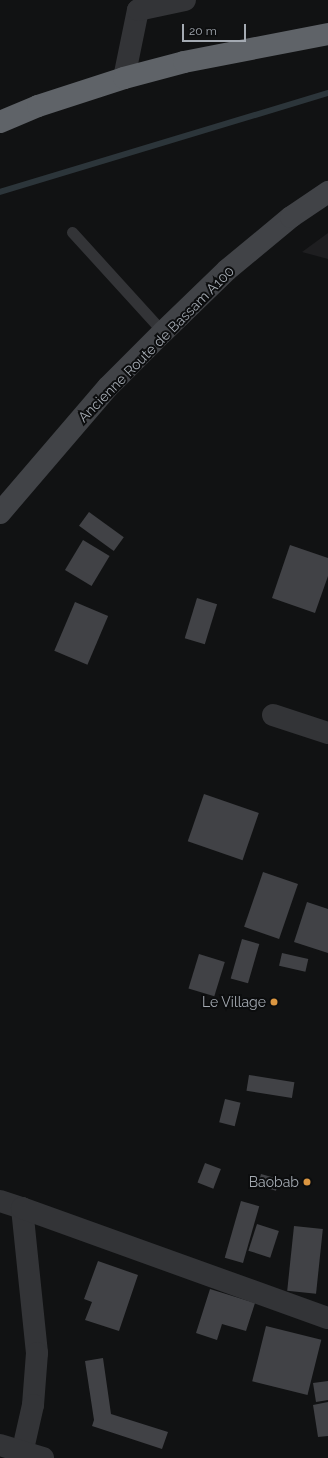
<!DOCTYPE html>
<html>
<head>
<meta charset="utf-8">
<style>
	body { margin:0 }
	#map { position:relative; width:328px; height:1458px; overflow:hidden; background:#111213; font-family:Raleway,sans-serif }
	div>[style] { position:absolute }
	.built>* { inset:0; background:#1e1e20 }
	.stream>* { height:6px; margin:-3px; padding:0 3px; transform-origin:3px; border-radius:3px; background:#2c353a }
	.building>* { inset:0; background:#414246; transform-origin:0 0 }
	.lane>* { height:11px; margin:-5.5px; padding:0 5.5px; transform-origin:5.5px; border-radius:5.5px; background:#333437 }
	.street>* { height:22px; margin:-11px; padding:0 11px; transform-origin:11px; border-radius:11px; background:#333437 }
	.secondary>* { height:22px; margin:-11px; padding:0 11px; transform-origin:11px; border-radius:11px; background:#414347 }
	.highway>* { height:22px; margin:-11px; padding:0 11px; transform-origin:11px; border-radius:11px; background:#5f6368 }
	.dots>* { width:11px; height:11px; translate:-50% -50%; box-sizing:border-box; border:2px solid #0c0d0e; border-radius:50% }
	span { translate:-50% -50%; white-space:nowrap; text-align:center; line-height:1.15; -webkit-text-stroke:4px #0c0d0e; paint-order:stroke }
	.street-label { font-size:14px; color:#a4aab2 }
	.poi-label { font-size:14px; color:#a4aab2 }
	.right { translate:-100% -50%; text-align:right }
	.scale { position:absolute; left:182px; top:24px; width:64px; height:18px; box-sizing:border-box; border:2px solid #a4aab2; border-top:0; padding-left:5px; font-size:12px; line-height:14px; white-space:nowrap; color:#a4aab2; -webkit-text-stroke:3px #0c0d0e; paint-order:stroke }
</style>
</head>
<body>
<div id="map">
	<div class="built">
		<i style="clip-path:polygon(328px 233px,328px 259px,302px 252px)"></i>
	</div>
	<div class="stream">
		<i style="left:0;top:192px;width:343px;rotate:-16.8deg"></i>
	</div>
	<div class="building">
		<i style="left:89px;top:512px;width:43px;height:17px;rotate:36deg"></i>
		<i style="left:83px;top:540px;width:31px;height:35px;rotate:31deg"></i>
		<i style="clip-path:polygon(290px 545px,328px 558px,328px 576px,315px 613px,272px 598px)"></i>
		<i style="left:197px;top:598px;width:21px;height:42px;rotate:17deg"></i>
		<i style="left:75px;top:602px;width:36px;height:53px;rotate:23deg"></i>
		<i style="left:204px;top:794px;width:58px;height:50px;rotate:19deg"></i>
		<i style="left:263px;top:872px;width:37px;height:58px;rotate:19deg"></i>
		<i style="clip-path:polygon(307px 902px,328px 909px,328px 953px,294px 942px)"></i>
		<i style="left:242px;top:939px;width:18px;height:41px;rotate:16deg"></i>
		<i style="left:282px;top:953px;width:27px;height:13px;rotate:13deg"></i>
		<i style="left:199px;top:954px;width:27px;height:36px;rotate:17deg"></i>
		<i style="left:249px;top:1075px;width:46px;height:16px;rotate:9deg"></i>
		<i style="left:225px;top:1099px;width:16px;height:24px;rotate:14deg"></i>
		<i style="left:205px;top:1163px;width:17px;height:21px;rotate:21deg"></i>
		<i style="left:261px;top:1174px;width:19px;height:12px;rotate:16deg"></i>
		<i style="left:241px;top:1201px;width:19px;height:59px;rotate:16deg"></i>
		<i style="left:257px;top:1224px;width:23px;height:28px;rotate:18deg"></i>
		<i style="left:294px;top:1226px;width:29px;height:65px;rotate:6deg"></i>
		<i style="clip-path:polygon(98px 1261px,138px 1275px,119px 1331px,85px 1320px,92px 1302px,84px 1299px)"></i>
		<i style="clip-path:polygon(210px 1289px,255px 1303px,246px 1331px,222px 1324px,217px 1340px,196px 1333px)"></i>
		<i style="left:266px;top:1326px;width:57px;height:57px;rotate:14deg"></i>
		<i style="clip-path:polygon(103px 1358px,111px 1414px,168px 1432px,162px 1449px,92px 1426px,94px 1420px,85px 1361px)"></i>
		<i style="clip-path:polygon(328px 1381px,328px 1400px,316px 1402px,313px 1383px)"></i>
		<i style="clip-path:polygon(328px 1402px,328px 1436px,318px 1437px,313px 1405px)"></i>
	</div>
	<div class="lane">
		<i style="left:72px;top:232px;width:135px;rotate:47.7deg"></i>
	</div>
	<div class="street">
		<i style="left:124px;top:78px;width:69px;rotate:-78.4deg"></i>
		<i style="left:138px;top:10px;width:48px;rotate:-12deg"></i>
		<i style="left:273px;top:715px;width:58px;rotate:18.1deg"></i>
		<i style="left:0;top:1201px;width:23px;rotate:18deg"></i>
		<i style="left:22px;top:1208px;width:146px;rotate:84.1deg"></i>
		<i style="left:37px;top:1353px;width:52px;rotate:94.4deg"></i>
		<i style="left:33px;top:1405px;width:54px;rotate:102.8deg"></i>
		<i style="left:22px;top:1208px;width:325px;rotate:19.8deg"></i>
		<i style="left:0;top:1445px;width:45px;rotate:16.8deg"></i>
	</div>
	<div class="secondary">
		<i style="left:0;top:513px;width:166px;rotate:-49.4deg"></i>
		<i style="left:108px;top:387px;width:78px;rotate:-45deg"></i>
		<i style="left:163px;top:332px;width:89px;rotate:-44.1deg"></i>
		<i style="left:227px;top:270px;width:83px;rotate:-39.6deg"></i>
		<i style="left:291px;top:217px;width:45px;rotate:-34deg"></i>
	</div>
	<div class="highway">
		<i style="left:0;top:122px;width:41px;rotate:-22.8deg"></i>
		<i style="left:38px;top:106px;width:90px;rotate:-18deg"></i>
		<i style="left:124px;top:78px;width:62px;rotate:-14.9deg"></i>
		<i style="left:184px;top:62px;width:147px;rotate:-11deg"></i>
	</div>
	<div class="dots">
		<i style="left:274px;top:1002px;background:#db9641"></i>
		<i style="left:307px;top:1182px;background:#db9641"></i>
	</div>
	<div class="street-label">
		<span style="left:156px;top:344px;rotate:-45deg">Ancienne Route de Bassam A100</span>
	</div>
	<div class="poi-label">
		<span class="right" style="left:266px;top:1002px">Le Village</span>
		<span class="right" style="left:299px;top:1182px">Baobab</span>
	</div>
	<div class="scale">20 m</div>
</div>
</body>
</html>
